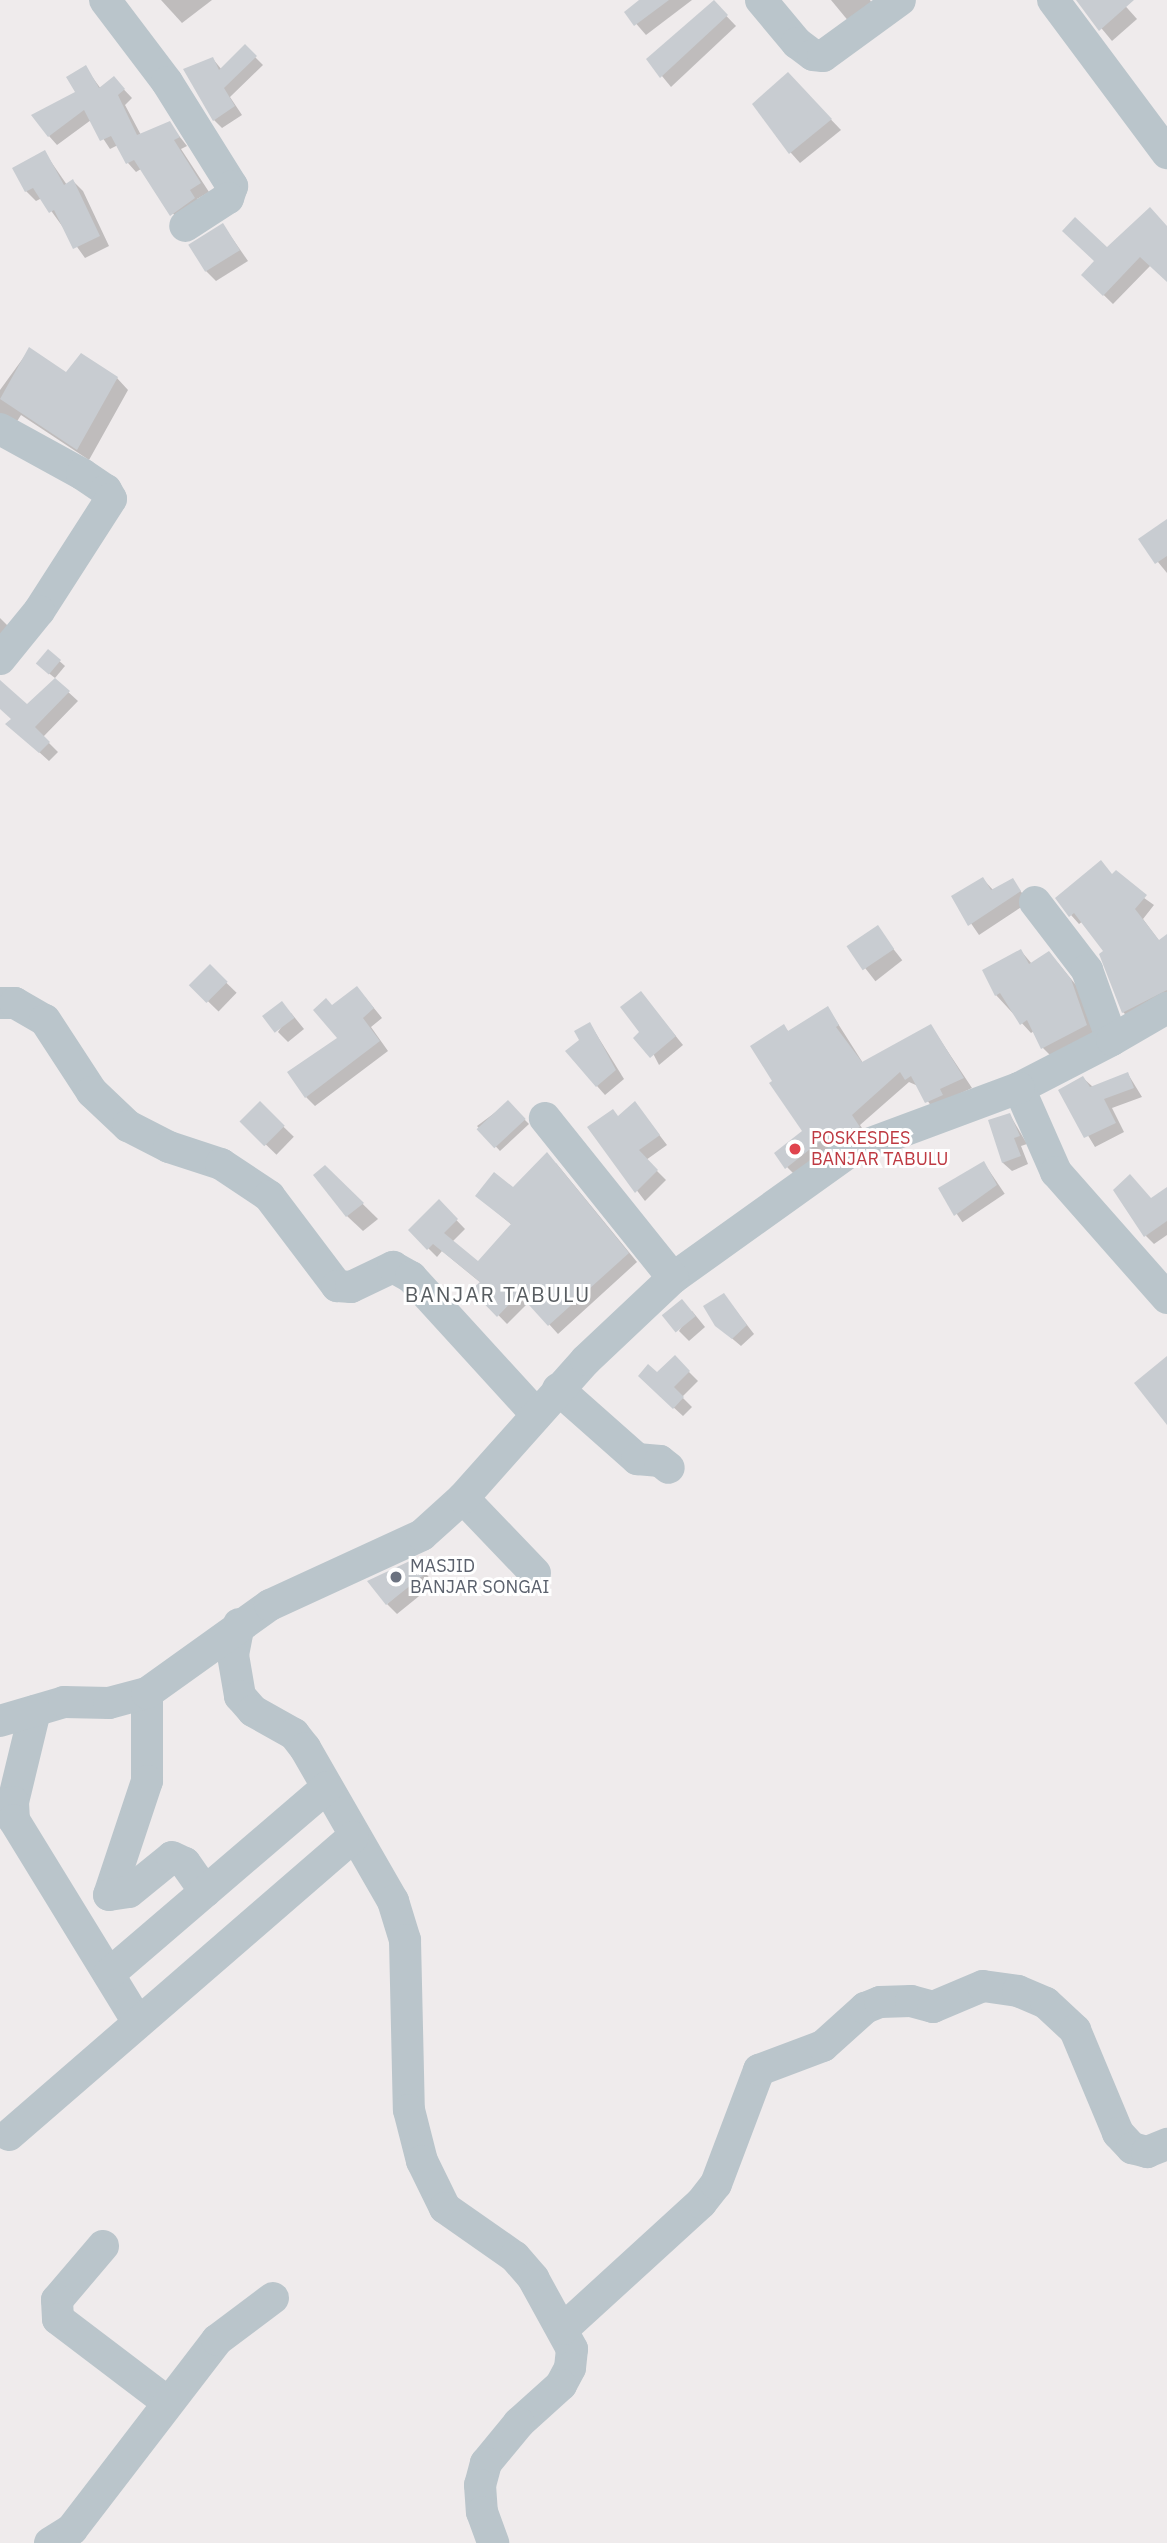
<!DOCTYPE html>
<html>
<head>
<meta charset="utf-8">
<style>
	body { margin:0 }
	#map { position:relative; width:1167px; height:2543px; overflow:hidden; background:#efebec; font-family:"IBM Plex Sans",sans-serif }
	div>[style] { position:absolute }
	.shadow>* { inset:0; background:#0003; transform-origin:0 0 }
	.building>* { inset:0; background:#c8ccd1; transform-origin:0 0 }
	.minor>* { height:32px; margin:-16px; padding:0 16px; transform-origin:16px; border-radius:16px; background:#bac5cb }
	.dots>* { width:19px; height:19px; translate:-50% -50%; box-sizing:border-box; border:4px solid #fff; border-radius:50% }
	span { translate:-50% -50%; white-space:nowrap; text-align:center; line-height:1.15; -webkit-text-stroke:6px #fff; paint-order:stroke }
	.health-label { font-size:18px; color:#be3a42 }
	.left { translate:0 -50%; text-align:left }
	.worship-label { font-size:18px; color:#5b616d }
	.quarter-label { font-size:21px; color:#585d61; letter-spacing:2px }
</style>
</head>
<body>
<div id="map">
	<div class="shadow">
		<i style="clip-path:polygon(161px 0,212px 0,182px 23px)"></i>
		<i style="clip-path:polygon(642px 0,692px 0,646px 35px,626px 12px)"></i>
		<i style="clip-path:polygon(831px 0,870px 0,874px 7px,850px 23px)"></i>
		<i style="clip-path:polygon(1078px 0,1120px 0,1137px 19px,1112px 41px)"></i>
		<i style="clip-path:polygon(714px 3px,736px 26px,671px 87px,648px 59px)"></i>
		<i style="clip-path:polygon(245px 47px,263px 65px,230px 97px,242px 115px,222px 128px,214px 120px,213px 59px,222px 70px)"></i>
		<i style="clip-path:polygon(85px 67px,101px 89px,113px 78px,132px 98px,125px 105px,141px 135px,169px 123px,187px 146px,181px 149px,209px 192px,197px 199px,202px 207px,180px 223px,141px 169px,136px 172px,128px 163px,118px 145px,110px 149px,91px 120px,57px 145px,49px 136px,78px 92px)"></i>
		<i style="clip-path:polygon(798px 85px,841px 130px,800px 163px,776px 136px)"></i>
		<i style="clip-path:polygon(45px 153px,67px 185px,73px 181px,83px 191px,109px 246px,85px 258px,42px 198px,36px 201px,26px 191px)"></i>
		<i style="clip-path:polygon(223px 225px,248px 261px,216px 281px,206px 271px)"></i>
		<i style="clip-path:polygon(1167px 226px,1167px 280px,1151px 265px,1113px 304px,1083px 275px,1107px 249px)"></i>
		<i style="clip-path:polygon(29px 350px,67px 374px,117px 378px,128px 390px,89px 460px,21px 415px,16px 423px,0 423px,0 390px)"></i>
		<i style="clip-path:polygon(1167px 521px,1167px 573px,1140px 540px)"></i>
		<i style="clip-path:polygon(0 618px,15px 633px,0 652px)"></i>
		<i style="clip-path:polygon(48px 651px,65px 666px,55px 678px,42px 668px)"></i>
		<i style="clip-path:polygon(55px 680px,78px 701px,43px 737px,58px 752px,49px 761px,8px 724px,13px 719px,0 707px,0 684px,27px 706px)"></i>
		<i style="clip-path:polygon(1113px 876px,1154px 905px,1143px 919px,1160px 942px,1167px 936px,1167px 1002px,1132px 1021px,1123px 1012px,1106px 952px,1083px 921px,1079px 924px,1071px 915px)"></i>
		<i style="clip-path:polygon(983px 879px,994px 891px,1012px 880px,1029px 902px,979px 935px,953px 897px)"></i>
		<i style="left:877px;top:928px;width:41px;height:34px;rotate:52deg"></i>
		<i style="clip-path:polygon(1021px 951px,1032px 964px,1058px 963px,1080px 990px,1095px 1034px,1052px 1057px,1043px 1048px,1034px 1031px,1031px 1033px,996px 995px)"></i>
		<i style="left:210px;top:967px;width:37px;height:26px;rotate:44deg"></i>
		<i style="clip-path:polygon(641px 993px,683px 1045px,659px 1065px,642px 1032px)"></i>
		<i style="clip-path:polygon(365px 997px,382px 1018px,371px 1027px,388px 1051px,315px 1106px,306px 1097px,340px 1039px,333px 1007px)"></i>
		<i style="clip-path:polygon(828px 1008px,863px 1063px,931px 1026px,972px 1088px,948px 1099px,935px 1112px,918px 1086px,909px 1082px,860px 1125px,868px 1137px,796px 1176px,787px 1167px,805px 1131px,775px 1082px,784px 1027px,789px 1032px)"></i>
		<i style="clip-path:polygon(291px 1013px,304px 1029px,288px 1042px,278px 1032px)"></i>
		<i style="clip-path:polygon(590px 1024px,624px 1079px,605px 1095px,597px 1086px,581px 1041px)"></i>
		<i style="clip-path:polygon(1128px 1074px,1142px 1097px,1112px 1108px,1124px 1132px,1095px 1147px,1061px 1091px,1083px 1078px,1093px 1087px)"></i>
		<i style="clip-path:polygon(508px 1103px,529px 1124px,500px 1151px,477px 1126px)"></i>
		<i style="clip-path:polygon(635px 1103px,667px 1145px,646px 1160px,666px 1180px,645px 1201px,589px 1128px,619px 1117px)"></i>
		<i style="left:260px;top:1104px;width:47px;height:25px;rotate:44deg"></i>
		<i style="clip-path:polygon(1010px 1115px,1027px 1144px,1021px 1146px,1028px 1164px,1012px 1171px,1003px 1163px,991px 1121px)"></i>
		<i style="clip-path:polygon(556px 1163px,637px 1262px,558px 1334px,529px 1302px,507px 1324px,474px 1290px,481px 1283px,442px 1251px,437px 1257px,410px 1230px,439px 1202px,465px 1229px,452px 1242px,479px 1264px,512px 1225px,477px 1196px,513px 1190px)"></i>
		<i style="left:984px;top:1163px;width:37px;height:51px;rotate:56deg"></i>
		<i style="clip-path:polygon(325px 1167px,378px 1219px,363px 1231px,347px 1216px)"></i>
		<i style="clip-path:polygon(1167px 1189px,1167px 1235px,1154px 1244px,1146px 1236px,1152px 1200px)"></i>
		<i style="clip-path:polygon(724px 1295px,754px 1334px,741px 1346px,716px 1325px)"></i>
		<i style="clip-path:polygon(692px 1311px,705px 1327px,689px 1341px,679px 1331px)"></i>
		<i style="clip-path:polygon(675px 1358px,698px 1381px,682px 1397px,692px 1407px,683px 1416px,649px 1385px)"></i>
		<i style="clip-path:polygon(424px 1571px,434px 1584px,397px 1614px,387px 1604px)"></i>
	</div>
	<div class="building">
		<i style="clip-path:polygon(639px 0,669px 0,634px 26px,624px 12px)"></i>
		<i style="clip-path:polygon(714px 0,728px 15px,660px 78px,646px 59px)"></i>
		<i style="clip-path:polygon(1076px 0,1134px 0,1099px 31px)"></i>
		<i style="clip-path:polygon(245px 44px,257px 56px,224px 88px,235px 106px,213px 121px,183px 69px,213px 57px,219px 70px)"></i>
		<i style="clip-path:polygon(86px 65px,99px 88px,114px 76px,125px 89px,118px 95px,137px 135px,170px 121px,180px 137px,174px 140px,201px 183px,190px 190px,195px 198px,170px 216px,134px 160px,126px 164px,111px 136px,100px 141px,84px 110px,48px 137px,31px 115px,75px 92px,66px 77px)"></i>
		<i style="clip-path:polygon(788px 72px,832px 119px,789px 154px,752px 104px)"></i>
		<i style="clip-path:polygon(45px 150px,64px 185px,73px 179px,100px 236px,73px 249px,54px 210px,49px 213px,33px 188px,25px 192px,12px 168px)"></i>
		<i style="clip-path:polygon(1150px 207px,1167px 226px,1167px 282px,1140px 257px,1103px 296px,1081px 275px,1094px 261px,1062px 231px,1075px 217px,1107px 247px)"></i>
		<i style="left:223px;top:223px;width:32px;height:41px;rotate:58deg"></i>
		<i style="clip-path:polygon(29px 347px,66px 372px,81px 353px,118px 377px,77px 450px,0 399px)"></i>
		<i style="clip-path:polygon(1167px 519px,1167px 556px,1155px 564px,1138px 539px)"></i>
		<i style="left:48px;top:649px;width:17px;height:19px;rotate:40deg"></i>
		<i style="clip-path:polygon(55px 678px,70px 691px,35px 727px,50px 742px,39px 753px,5px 724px,11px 719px,0 709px,0 680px,27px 704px)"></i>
		<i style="clip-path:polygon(1101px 860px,1112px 874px,1116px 870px,1147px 895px,1135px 909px,1159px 940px,1167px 934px,1167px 990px,1122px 1013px,1099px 954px,1103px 951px,1074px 913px,1069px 917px,1055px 898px)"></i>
		<i style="clip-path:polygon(983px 877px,991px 890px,1013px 878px,1021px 891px,968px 926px,951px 896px)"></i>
		<i style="left:878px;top:925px;width:29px;height:38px;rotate:56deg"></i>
		<i style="clip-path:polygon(1021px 949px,1029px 964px,1049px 951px,1071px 979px,1087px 1025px,1041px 1049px,1027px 1020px,1020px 1025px,1000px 993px,995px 996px,982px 970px)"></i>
		<i style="left:210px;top:964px;width:25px;height:30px;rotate:45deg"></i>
		<i style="clip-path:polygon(357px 986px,374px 1008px,363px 1018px,380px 1041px,305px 1098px,287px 1072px,337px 1038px,313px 1010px,326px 998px,332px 1005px)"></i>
		<i style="clip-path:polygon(641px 991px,676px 1036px,650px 1058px,633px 1038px,639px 1032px,620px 1007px)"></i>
		<i style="left:282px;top:1001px;width:21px;height:25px;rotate:53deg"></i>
		<i style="clip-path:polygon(828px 1006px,839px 1025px,836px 1027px,862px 1062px,931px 1024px,964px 1078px,940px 1089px,943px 1095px,925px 1103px,911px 1076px,905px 1080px,900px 1072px,852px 1115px,860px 1127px,828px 1144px,824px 1138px,785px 1169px,774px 1153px,802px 1131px,769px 1083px,772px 1081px,750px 1046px,784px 1024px,788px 1031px)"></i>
		<i style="clip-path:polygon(590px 1022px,616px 1070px,596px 1087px,565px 1051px,579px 1040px,574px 1031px)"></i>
		<i style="clip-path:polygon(1128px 1072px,1134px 1088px,1104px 1099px,1116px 1123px,1084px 1138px,1058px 1090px,1083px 1076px,1090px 1087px)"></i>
		<i style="left:508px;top:1100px;width:26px;height:43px;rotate:47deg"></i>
		<i style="left:260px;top:1101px;width:35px;height:29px;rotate:45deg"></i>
		<i style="clip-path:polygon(635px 1101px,660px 1135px,639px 1150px,658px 1170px,635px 1193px,587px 1127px,613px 1109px,618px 1116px)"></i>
		<i style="clip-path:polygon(1010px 1113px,1020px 1136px,1014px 1138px,1021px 1156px,1002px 1163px,988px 1120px)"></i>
		<i style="clip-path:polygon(547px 1152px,629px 1253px,548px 1326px,519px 1294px,497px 1317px,471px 1290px,480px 1282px,433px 1244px,427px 1250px,408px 1230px,439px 1199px,458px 1219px,444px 1233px,478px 1261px,511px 1224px,475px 1196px,494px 1172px,513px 1187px)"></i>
		<i style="clip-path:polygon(984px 1161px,997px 1185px,954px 1216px,938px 1188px)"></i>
		<i style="clip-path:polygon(325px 1165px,364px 1203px,346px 1217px,313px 1175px)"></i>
		<i style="clip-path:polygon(1130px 1174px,1151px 1198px,1167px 1187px,1167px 1221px,1144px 1237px,1113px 1190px)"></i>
		<i style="clip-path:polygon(724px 1293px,747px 1325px,732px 1339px,715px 1326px,703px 1306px)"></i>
		<i style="left:682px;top:1299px;width:22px;height:26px;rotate:51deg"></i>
		<i style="clip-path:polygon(675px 1355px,690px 1371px,674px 1387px,684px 1397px,673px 1409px,638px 1376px,648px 1364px,657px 1372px)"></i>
		<i style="clip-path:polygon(1167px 1356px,1167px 1425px,1134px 1383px)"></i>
		<i style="clip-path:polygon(414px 1559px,426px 1573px,386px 1605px,367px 1581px)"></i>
	</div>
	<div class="minor">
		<i style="left:105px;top:0;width:103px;rotate:52.9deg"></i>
		<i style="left:167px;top:82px;width:123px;rotate:58deg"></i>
		<i style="left:232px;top:186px;width:13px;rotate:108deg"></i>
		<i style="left:228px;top:198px;width:51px;rotate:146.9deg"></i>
		<i style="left:761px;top:0;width:56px;rotate:50.1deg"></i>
		<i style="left:797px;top:43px;width:20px;rotate:37deg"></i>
		<i style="left:813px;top:55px;width:10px;rotate:6deg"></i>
		<i style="left:823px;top:56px;width:95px;rotate:-36deg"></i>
		<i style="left:1053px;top:0;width:191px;rotate:53.3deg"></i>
		<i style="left:0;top:429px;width:94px;rotate:28.8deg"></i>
		<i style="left:82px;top:474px;width:29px;rotate:34deg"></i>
		<i style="left:106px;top:490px;width:10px;rotate:61deg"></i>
		<i style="left:111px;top:499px;width:133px;rotate:122.7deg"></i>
		<i style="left:39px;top:611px;width:62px;rotate:129.1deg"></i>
		<i style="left:1035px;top:902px;width:86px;rotate:52.6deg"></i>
		<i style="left:1087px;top:970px;width:74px;rotate:70.3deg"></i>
		<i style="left:1112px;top:1040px;width:105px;rotate:152.7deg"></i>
		<i style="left:1019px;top:1088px;width:92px;rotate:66.2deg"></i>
		<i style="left:1056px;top:1172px;width:168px;rotate:48.6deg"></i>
		<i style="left:0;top:1003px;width:15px"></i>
		<i style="left:15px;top:1003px;width:34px;rotate:30deg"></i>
		<i style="left:45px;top:1020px;width:86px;rotate:56.9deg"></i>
		<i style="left:92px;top:1092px;width:50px;rotate:43.4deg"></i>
		<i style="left:128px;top:1126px;width:46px;rotate:27.1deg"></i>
		<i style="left:169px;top:1147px;width:55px;rotate:18.1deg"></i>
		<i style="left:221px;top:1164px;width:58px;rotate:33.7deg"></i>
		<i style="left:269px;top:1196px;width:113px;rotate:52.9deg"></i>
		<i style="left:337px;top:1286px;width:14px;rotate:4deg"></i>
		<i style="left:351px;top:1287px;width:47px;rotate:-25.5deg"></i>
		<i style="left:393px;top:1267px;width:21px;rotate:29deg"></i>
		<i style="left:411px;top:1277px;width:184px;rotate:47.6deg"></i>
		<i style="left:1112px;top:1040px;width:64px;rotate:-30.2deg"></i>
		<i style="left:673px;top:1278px;width:220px;rotate:-35.6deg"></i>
		<i style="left:852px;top:1150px;width:178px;rotate:-20.4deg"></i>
		<i style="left:558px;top:1389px;width:106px;rotate:41.5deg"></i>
		<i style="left:637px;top:1459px;width:23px;rotate:5deg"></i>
		<i style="left:660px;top:1461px;width:11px;rotate:38deg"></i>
		<i style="left:463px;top:1498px;width:104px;rotate:46.2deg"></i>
		<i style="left:239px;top:1624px;width:32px;rotate:101deg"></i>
		<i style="left:233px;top:1655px;width:42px;rotate:80.3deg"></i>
		<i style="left:240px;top:1696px;width:20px;rotate:49deg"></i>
		<i style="left:253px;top:1711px;width:47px;rotate:29.3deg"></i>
		<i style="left:294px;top:1734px;width:18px;rotate:52deg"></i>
		<i style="left:305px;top:1748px;width:177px;rotate:60.1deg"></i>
		<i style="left:393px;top:1901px;width:41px;rotate:72.9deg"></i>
		<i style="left:405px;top:1940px;width:170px;rotate:88.7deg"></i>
		<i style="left:409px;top:2110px;width:53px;rotate:75.7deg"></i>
		<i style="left:422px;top:2161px;width:52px;rotate:63.9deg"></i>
		<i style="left:445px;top:2208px;width:85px;rotate:35deg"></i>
		<i style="left:515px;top:2257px;width:28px;rotate:49deg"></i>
		<i style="left:533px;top:2278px;width:81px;rotate:61.2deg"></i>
		<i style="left:572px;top:2349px;width:19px;rotate:96deg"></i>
		<i style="left:570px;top:2368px;width:19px;rotate:118deg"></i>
		<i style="left:561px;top:2385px;width:57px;rotate:137.9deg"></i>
		<i style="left:519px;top:2423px;width:52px;rotate:129.5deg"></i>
		<i style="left:486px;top:2463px;width:23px;rotate:105deg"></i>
		<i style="left:480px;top:2485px;width:27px;rotate:86deg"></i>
		<i style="left:482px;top:2512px;width:33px;rotate:70deg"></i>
		<i style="left:147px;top:1693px;width:88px;rotate:90deg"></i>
		<i style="left:147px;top:1781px;width:120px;rotate:108.4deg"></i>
		<i style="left:109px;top:1895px;width:20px;rotate:-9deg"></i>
		<i style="left:129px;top:1892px;width:55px;rotate:-39.1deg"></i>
		<i style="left:172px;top:1857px;width:14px;rotate:25deg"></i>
		<i style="left:185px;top:1863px;width:35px;rotate:55deg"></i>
		<i style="left:35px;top:1711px;width:94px;rotate:103.6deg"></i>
		<i style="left:13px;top:1802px;width:18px;rotate:87deg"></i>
		<i style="left:14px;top:1820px;width:236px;rotate:58.5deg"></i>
		<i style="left:0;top:1721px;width:67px;rotate:-16.5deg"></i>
		<i style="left:64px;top:1702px;width:45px;rotate:1.3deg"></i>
		<i style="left:109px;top:1703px;width:39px;rotate:-15deg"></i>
		<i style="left:147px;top:1693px;width:151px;rotate:-35.6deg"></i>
		<i style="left:270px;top:1605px;width:167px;rotate:-24.7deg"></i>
		<i style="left:422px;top:1535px;width:55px;rotate:-42.1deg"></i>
		<i style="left:463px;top:1498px;width:185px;rotate:-48.3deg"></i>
		<i style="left:586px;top:1360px;width:120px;rotate:-43.3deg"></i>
		<i style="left:673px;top:1278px;width:205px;rotate:-128.7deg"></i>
		<i style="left:109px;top:1974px;width:287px;rotate:-40.6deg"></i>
		<i style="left:9px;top:2135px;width:455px;rotate:-40.9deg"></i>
		<i style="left:103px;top:2246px;width:71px;rotate:130.4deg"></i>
		<i style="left:57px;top:2300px;width:19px;rotate:87deg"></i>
		<i style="left:58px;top:2319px;width:136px;rotate:37.2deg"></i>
		<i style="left:563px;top:2329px;width:187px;rotate:-42.4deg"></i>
		<i style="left:701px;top:2203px;width:24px;rotate:-52deg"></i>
		<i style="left:716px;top:2184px;width:122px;rotate:-69.3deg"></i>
		<i style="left:759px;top:2070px;width:68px;rotate:-20.6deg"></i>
		<i style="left:823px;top:2046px;width:57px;rotate:-42.1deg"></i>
		<i style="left:865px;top:2008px;width:16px;rotate:-22deg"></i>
		<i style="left:880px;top:2002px;width:31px;rotate:-2deg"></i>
		<i style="left:911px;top:2001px;width:23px;rotate:15deg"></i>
		<i style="left:933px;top:2007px;width:54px;rotate:-22.8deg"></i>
		<i style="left:983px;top:1986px;width:35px;rotate:8deg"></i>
		<i style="left:1018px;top:1991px;width:30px;rotate:23deg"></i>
		<i style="left:1046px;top:2003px;width:40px;rotate:43deg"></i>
		<i style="left:1075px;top:2030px;width:112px;rotate:67.3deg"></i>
		<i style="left:1118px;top:2133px;width:21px;rotate:47deg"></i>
		<i style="left:1132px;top:2148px;width:16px;rotate:15deg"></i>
		<i style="left:1147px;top:2152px;width:22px;rotate:-22deg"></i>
		<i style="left:50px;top:2543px;width:26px;rotate:-32deg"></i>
		<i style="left:72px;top:2529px;width:238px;rotate:-52.5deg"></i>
		<i style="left:217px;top:2340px;width:70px;rotate:-36.9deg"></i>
	</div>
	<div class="dots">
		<i style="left:795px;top:1149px;background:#e0444e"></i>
		<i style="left:396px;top:1577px;background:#6b7280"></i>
	</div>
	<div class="health-label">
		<span class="left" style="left:811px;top:1149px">POSKESDES<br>BANJAR TABULU</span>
	</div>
	<div class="worship-label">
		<span class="left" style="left:410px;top:1577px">MASJID<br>BANJAR SONGAI</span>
	</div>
	<div class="quarter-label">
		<span style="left:498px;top:1294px">BANJAR TABULU</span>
	</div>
</div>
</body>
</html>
